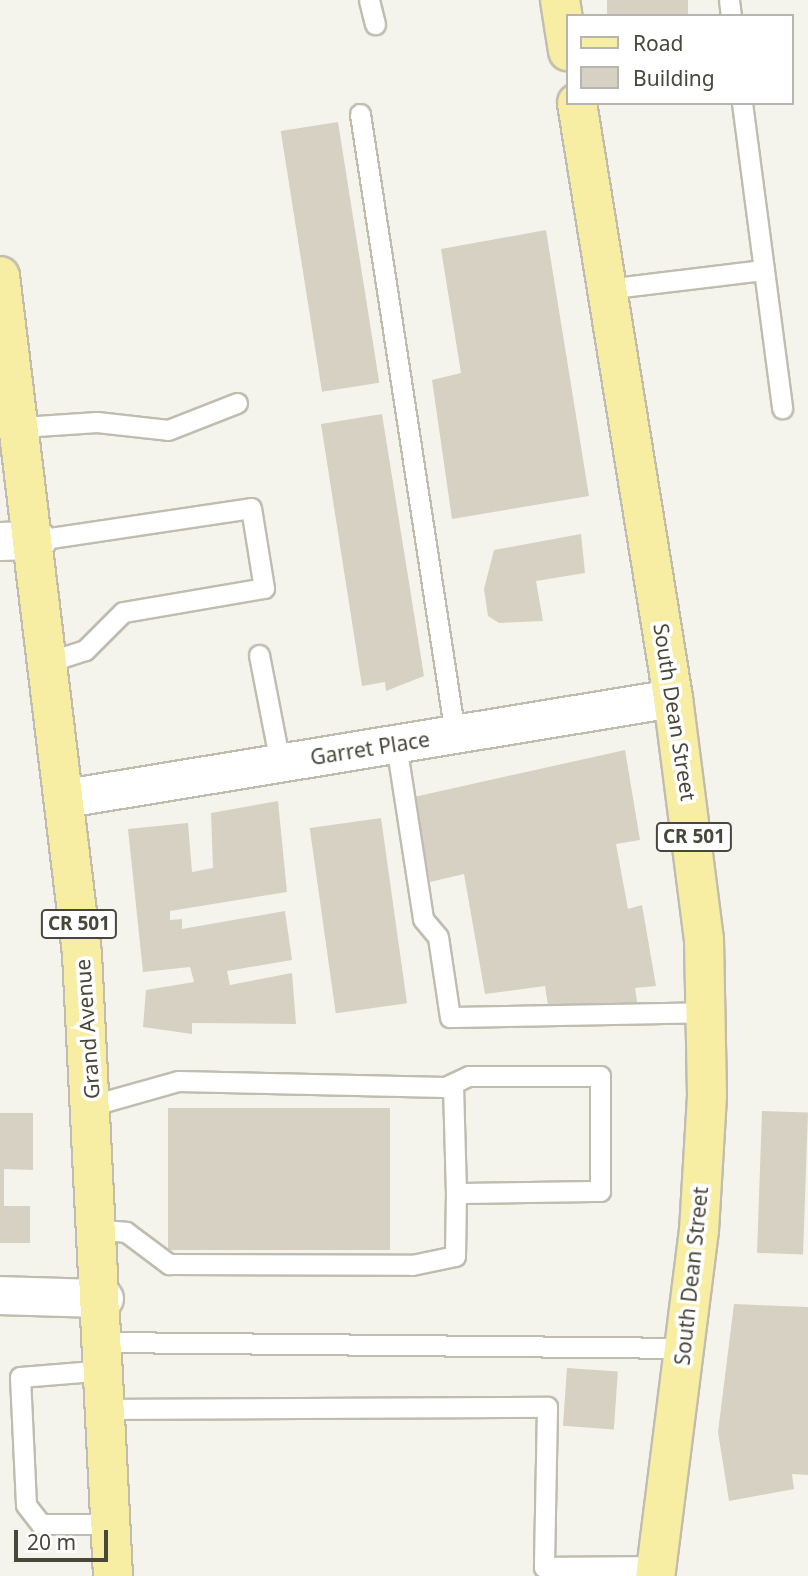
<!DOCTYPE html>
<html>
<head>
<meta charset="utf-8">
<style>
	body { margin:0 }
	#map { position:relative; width:808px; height:1576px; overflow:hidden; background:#f5f4ec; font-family:"Noto Sans",sans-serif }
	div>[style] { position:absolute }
	.building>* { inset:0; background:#d6d1c2; transform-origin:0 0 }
	.roads { filter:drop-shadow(2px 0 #c0bdaf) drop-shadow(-2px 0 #c0bdaf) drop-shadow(0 2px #c0bdaf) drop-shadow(0 -2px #c0bdaf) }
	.lane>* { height:19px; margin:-9.5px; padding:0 9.5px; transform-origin:9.5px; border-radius:9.5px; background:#fff }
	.street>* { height:37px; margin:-18.5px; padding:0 18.5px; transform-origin:18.5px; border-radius:18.5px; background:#fff }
	.primary>* { height:38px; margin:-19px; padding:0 19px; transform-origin:19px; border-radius:19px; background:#f7eea3 }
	span { translate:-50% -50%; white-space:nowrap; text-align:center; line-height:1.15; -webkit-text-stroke:7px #fff; paint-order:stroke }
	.shield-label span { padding:2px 5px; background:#fff; border:2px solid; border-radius:5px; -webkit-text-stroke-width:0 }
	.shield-label { font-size:19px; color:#49463a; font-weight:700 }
	.street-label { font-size:21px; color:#49463a }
	.legend { position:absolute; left:566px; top:14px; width:228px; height:91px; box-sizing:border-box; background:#fff; border:2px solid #b6b5b0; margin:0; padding:9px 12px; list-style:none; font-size:21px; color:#49463a }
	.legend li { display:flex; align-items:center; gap:14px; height:35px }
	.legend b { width:35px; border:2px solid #b6b5b0 }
	.scale { position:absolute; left:14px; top:1530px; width:94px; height:32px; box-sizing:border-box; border:4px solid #49463a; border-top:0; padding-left:9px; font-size:21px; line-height:24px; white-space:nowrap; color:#49463a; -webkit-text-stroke:5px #fff; paint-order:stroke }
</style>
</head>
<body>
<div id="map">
	<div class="building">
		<i style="left:607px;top:0;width:81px;height:16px"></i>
		<i style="left:338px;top:122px;width:264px;height:58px;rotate:81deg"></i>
		<i style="clip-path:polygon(546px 230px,589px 496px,452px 519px,432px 380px,461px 373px,441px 249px)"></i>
		<i style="clip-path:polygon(382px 414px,424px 676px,386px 691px,385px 682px,362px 686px,321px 424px)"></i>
		<i style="clip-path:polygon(581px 534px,585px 573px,536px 581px,543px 621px,499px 623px,488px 616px,484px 589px,494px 550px)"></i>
		<i style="clip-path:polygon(625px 750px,640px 840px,616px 844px,628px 909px,642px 905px,656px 986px,635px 988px,640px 1020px,551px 1024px,545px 986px,485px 994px,464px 874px,430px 882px,414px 797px)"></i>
		<i style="clip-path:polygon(278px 801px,287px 892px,170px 911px,170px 920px,182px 919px,182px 929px,285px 911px,292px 960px,227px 971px,230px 985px,292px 973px,296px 1024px,192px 1023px,192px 1034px,143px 1027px,146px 990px,194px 982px,190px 967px,143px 972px,128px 829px,188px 823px,192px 872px,213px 868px,211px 813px)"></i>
		<i style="left:381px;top:818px;width:187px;height:72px;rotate:82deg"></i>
		<i style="left:390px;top:1108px;width:142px;height:222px;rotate:90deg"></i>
		<i style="left:762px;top:1111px;width:46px;height:142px;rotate:2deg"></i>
		<i style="clip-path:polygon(0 1113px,33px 1113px,33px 1170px,4px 1169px,4px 1206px,30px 1206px,30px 1243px,0 1243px)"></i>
		<i style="clip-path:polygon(734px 1304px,808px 1307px,808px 1475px,792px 1474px,794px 1489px,729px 1501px,718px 1432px)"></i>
		<i style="left:567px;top:1368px;width:51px;height:58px;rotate:4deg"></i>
	</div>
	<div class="roads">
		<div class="lane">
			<i style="left:369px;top:0;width:25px;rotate:76deg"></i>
			<i style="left:729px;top:0;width:16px;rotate:83deg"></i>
			<i style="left:742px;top:103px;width:308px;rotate:82.5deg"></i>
			<i style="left:360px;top:114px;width:627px;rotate:81.29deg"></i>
			<i style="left:606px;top:289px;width:159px;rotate:-6.9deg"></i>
			<i style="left:22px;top:427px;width:75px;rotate:-3.8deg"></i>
			<i style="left:97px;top:422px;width:71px;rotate:6.4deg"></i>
			<i style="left:168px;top:430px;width:74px;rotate:-21.4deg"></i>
			<i style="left:37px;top:540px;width:216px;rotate:-8.5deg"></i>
			<i style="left:251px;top:508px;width:81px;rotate:80.8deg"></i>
			<i style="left:264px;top:588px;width:143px;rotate:170.3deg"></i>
			<i style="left:123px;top:612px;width:54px;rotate:135deg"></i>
			<i style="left:85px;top:650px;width:36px;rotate:162deg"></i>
			<i style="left:259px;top:655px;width:110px;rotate:79deg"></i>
			<i style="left:396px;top:744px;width:177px;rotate:81.2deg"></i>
			<i style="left:423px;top:919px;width:23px;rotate:50deg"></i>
			<i style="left:438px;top:937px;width:81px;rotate:81.5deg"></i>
			<i style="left:450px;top:1017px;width:257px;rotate:-1.1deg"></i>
			<i style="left:93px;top:1105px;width:88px;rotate:-15.8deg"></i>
			<i style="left:178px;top:1081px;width:267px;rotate:1.3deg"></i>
			<i style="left:445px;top:1087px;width:26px;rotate:-25deg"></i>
			<i style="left:469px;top:1076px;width:131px"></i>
			<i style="left:600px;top:1076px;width:115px;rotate:90deg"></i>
			<i style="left:600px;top:1191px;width:144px;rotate:179.2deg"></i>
			<i style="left:456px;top:1193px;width:109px;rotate:-91.6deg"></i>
			<i style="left:100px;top:1230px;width:26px;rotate:4deg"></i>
			<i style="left:126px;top:1232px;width:54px;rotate:36.7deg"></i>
			<i style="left:169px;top:1264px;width:243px;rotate:0.2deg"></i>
			<i style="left:412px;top:1265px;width:44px;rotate:-11.8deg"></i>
			<i style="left:455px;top:1256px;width:63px;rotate:-89.1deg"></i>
			<i style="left:105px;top:1342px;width:579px;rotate:0.59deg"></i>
			<i style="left:106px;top:1370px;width:86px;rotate:175.3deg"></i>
			<i style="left:20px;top:1377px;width:128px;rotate:87.3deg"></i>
			<i style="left:26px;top:1505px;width:24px;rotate:52deg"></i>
			<i style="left:41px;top:1524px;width:70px"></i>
			<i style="left:107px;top:1409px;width:440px;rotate:-0.3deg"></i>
			<i style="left:547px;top:1407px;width:160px;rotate:91.1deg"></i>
			<i style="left:544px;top:1567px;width:111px;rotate:-0.5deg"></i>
		</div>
		<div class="street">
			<i style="left:0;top:541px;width:37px;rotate:-2deg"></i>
			<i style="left:66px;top:798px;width:615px;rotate:-9.36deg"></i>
			<i style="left:0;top:1295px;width:104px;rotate:1.7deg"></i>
		</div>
		<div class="primary">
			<i style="left:560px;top:0;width:52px;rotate:81.1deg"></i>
			<i style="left:577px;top:103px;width:603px;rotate:80.83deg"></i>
			<i style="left:673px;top:698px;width:243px;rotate:82.7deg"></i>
			<i style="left:704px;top:939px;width:157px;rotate:88.9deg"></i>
			<i style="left:707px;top:1096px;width:134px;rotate:93.4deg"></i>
			<i style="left:699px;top:1230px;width:349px;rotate:97.2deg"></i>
			<i style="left:0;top:276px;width:683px;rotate:83.1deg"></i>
			<i style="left:82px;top:954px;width:623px;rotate:87.15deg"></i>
		</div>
	</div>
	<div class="shield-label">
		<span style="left:694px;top:837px">CR 501</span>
		<span style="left:79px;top:924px">CR 501</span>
	</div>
	<div class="street-label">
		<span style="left:675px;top:712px;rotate:81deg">South Dean Street</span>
		<span style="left:370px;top:748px;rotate:-9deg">Garret Place</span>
		<span style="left:87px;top:1029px;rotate:-94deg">Grand Avenue</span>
		<span style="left:691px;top:1276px;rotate:-84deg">South Dean Street</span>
	</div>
	<ul class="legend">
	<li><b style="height:9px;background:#f7eea3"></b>Road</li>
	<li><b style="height:19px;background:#d6d1c2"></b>Building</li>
	</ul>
	<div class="scale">20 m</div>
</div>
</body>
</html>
